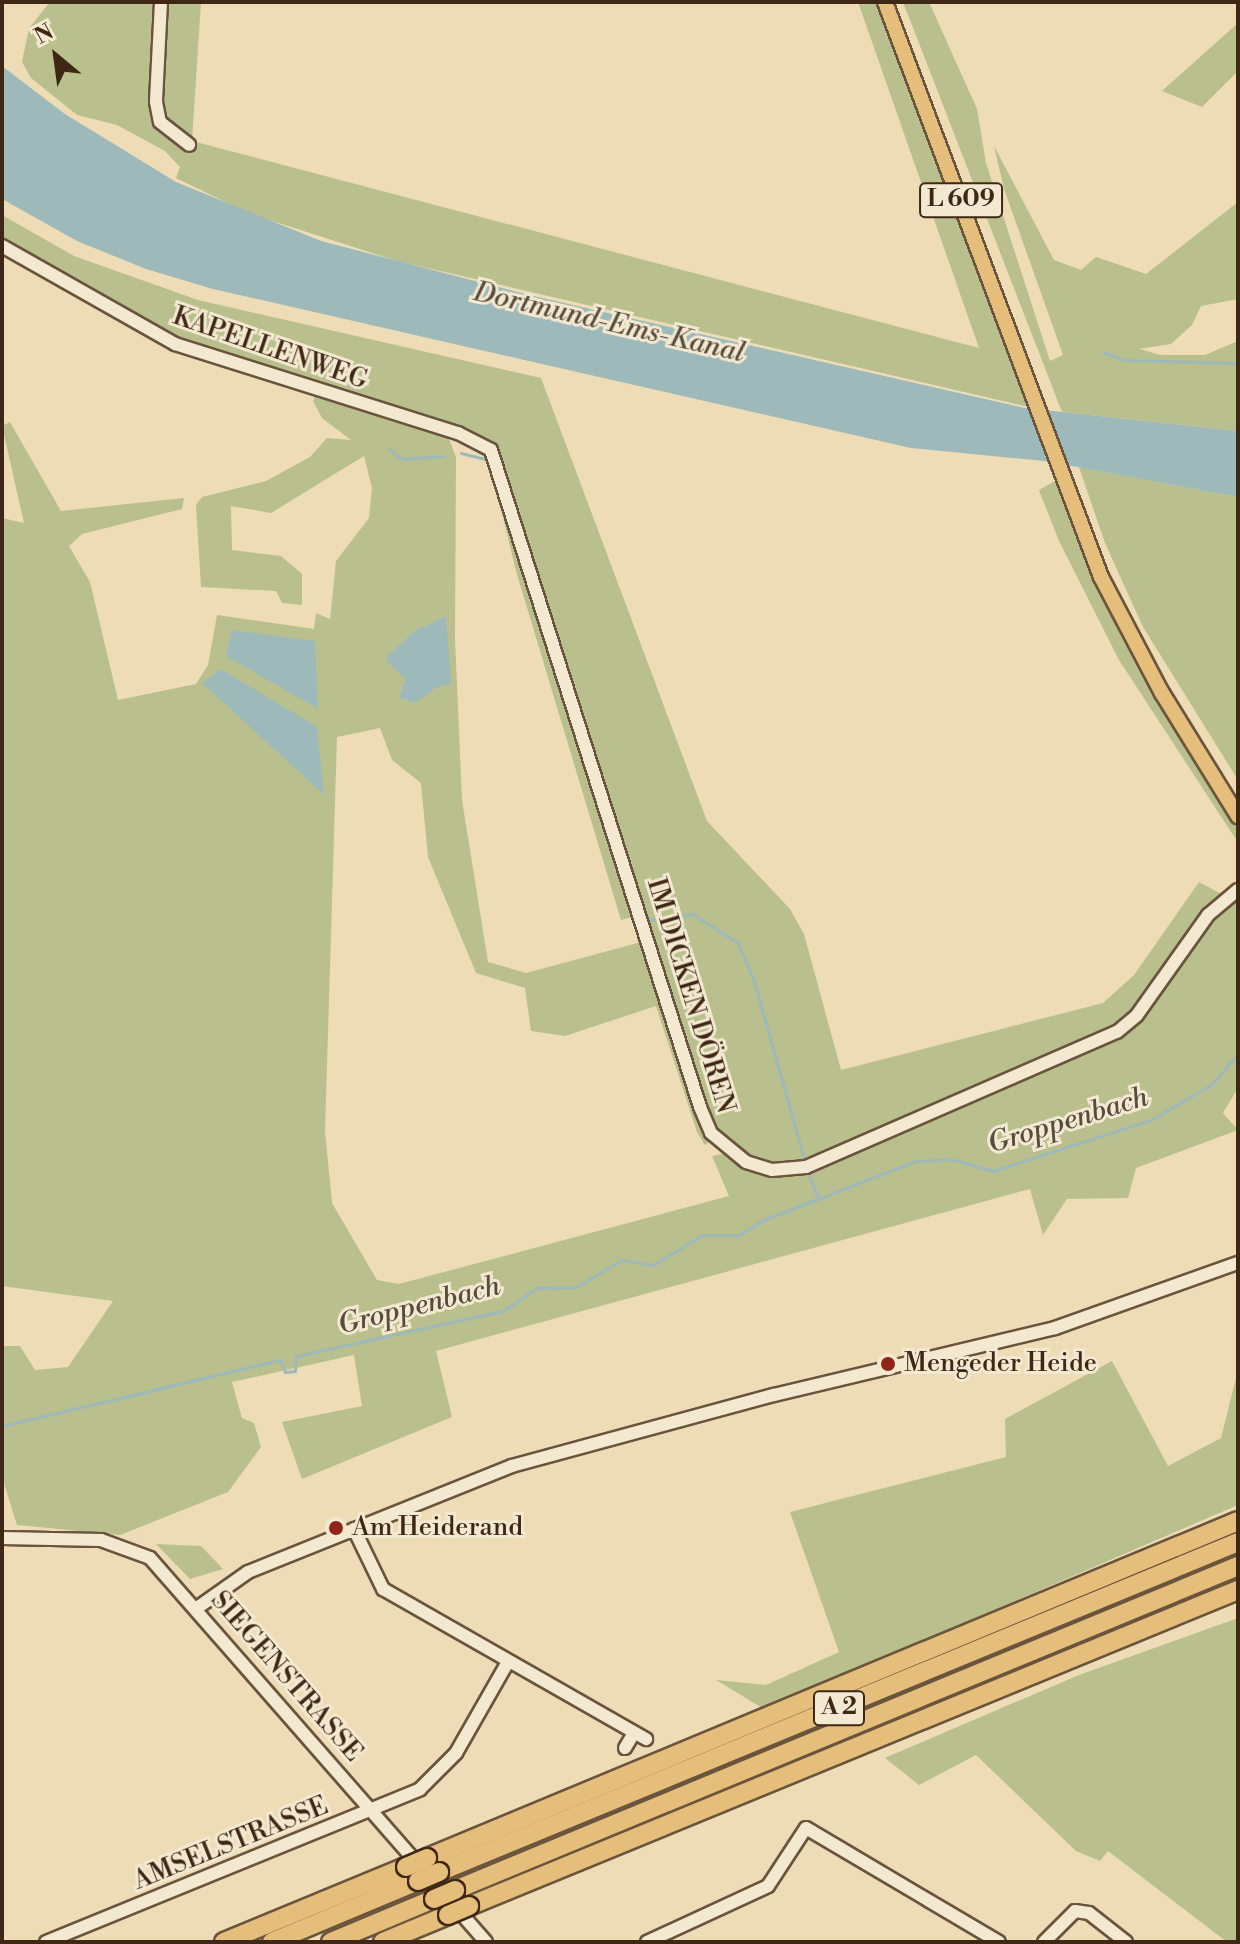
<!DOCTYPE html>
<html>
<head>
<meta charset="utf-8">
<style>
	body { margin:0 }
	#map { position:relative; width:1240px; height:1944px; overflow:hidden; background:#eddcb6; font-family:"Libre Bodoni",serif }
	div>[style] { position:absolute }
	.green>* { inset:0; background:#b9c08d }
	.water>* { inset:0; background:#9eb9ba }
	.stream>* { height:3px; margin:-1.5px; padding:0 1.5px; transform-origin:1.5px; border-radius:1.5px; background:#9eb9ba }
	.roads { filter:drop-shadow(2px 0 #6a543d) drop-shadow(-2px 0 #6a543d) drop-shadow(0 2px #6a543d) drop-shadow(0 -2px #6a543d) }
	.minor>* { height:12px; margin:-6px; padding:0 6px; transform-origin:6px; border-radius:6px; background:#f3e8d0 }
	.major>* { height:14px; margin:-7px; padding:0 7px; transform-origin:7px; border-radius:7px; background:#e6be7b }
	.highway>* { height:18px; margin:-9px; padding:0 9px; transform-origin:9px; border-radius:9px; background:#e6be7b }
	.bridges { filter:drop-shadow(2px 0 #3f2715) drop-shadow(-2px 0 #3f2715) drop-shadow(0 2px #3f2715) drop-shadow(0 -2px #3f2715) }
	.highway-bridge>* { height:18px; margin:-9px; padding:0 9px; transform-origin:9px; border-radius:9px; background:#e6be7b }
	.dots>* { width:22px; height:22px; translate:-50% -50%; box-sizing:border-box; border:4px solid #f3e8d0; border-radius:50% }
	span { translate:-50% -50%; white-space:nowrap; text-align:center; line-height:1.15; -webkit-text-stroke:6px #f3e8d0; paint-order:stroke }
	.shield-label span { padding:2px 6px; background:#f3e8d0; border:2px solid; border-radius:6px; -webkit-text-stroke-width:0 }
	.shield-label { font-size:24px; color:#3f2715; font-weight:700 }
	.street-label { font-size:26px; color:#3f2715 }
	.poi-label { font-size:26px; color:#3f2715 }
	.left { translate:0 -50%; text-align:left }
	.water-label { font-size:28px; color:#574c3e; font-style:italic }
	.frame { position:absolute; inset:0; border:4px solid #3f2715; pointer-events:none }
	.north { position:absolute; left:16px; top:16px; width:80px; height:80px; -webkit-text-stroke:6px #f3e8d0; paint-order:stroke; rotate:331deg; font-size:22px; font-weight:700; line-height:32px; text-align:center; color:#3f2715 }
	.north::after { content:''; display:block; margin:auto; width:28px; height:36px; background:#3f2715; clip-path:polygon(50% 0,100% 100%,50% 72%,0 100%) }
</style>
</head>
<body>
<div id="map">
	<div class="green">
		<i style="clip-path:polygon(50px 2px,201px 2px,192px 141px,979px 348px,858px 2px,876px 2px,1029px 407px,397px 261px,248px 213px,176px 178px,180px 167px,165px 151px,117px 125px,77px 115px,31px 78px,22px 62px,29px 28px)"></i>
		<i style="clip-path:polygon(903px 2px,929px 2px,977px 109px,986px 163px,1050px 361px,1063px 355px,1004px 189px,994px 146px,1054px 260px,1081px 270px,1096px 257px,1146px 274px,1238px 202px,1238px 299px,1201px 306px,1192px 325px,1171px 344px,1139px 349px,1161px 355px,1205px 355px,1238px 341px,1238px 431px,1062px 412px)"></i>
		<i style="clip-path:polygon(1238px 23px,1238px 71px,1202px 107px,1162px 91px)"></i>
		<i style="clip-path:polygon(evenodd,2px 215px,74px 256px,198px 300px,541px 378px,707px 821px,790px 909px,804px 934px,841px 1070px,1103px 1003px,1134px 975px,1199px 882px,1231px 899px,1238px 895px,1238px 1088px,1223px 1113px,1238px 1130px,1136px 1168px,1128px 1198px,1067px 1199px,1043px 1235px,1030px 1189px,436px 1351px,452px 1417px,302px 1479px,282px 1422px,362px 1406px,354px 1355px,232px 1382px,242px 1418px,254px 1423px,261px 1447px,228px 1492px,120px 1535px,17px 1525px,2px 1477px,2px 1346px,20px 1346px,35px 1370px,68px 1367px,113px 1301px,2px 1286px,2px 518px,24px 523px,2px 426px,10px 422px,61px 511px,184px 498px,182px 509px,82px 534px,69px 546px,90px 582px,118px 700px,196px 684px,208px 665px,217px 615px,314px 629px,316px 613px,330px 619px,336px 561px,369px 518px,372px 488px,364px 456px,271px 513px,231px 506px,232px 550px,281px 556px,302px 574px,302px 605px,282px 603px,276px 591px,201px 587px,196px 505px,202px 497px,266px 481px,310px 457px,327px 438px,351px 440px,322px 418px,313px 401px,317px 392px,447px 434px,456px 457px,455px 638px,462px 800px,488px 962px,526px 973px,645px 941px,657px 948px,495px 445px,485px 437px,175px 341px,2px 243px,2px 215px,446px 616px,399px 697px,405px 679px,386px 659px,415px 631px,446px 616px,2px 215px,380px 728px,392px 760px,421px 783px,428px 857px,476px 973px,525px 988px,531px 1031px,565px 1036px,656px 1006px,697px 1132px,705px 1145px,710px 1141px,700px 1116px,753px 1165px,722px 1154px,712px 1156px,729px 1196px,399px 1284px,377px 1280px,332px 1203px,325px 1131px,337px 737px,380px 728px)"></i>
		<i style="clip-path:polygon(489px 460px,640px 915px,621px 920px,516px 571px)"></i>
		<i style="clip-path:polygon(1079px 467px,1238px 497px,1238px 780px,1143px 627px,1105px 543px)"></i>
		<i style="clip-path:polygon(1055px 481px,1122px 638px,1238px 831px,1238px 863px,1237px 841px,1119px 660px,1059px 541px,1039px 490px)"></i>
		<i style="clip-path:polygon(1112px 1361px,1168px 1466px,1221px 1438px,1238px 1370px,1238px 1505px,764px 1709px,716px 1680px,766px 1685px,839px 1652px,790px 1512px,1006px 1457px,1005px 1419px)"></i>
		<i style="clip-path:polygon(156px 1544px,201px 1546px,223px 1569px,190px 1579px)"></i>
		<i style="clip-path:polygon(1238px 1618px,1238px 1942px,1227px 1942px,1108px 1851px,1100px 1861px,1076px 1851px,976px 1755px,919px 1785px,885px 1758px,1079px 1675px)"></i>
	</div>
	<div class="water">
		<i style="clip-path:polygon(2px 66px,65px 114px,176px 182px,321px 241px,529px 295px,1025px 408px,1238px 431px,1238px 497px,1045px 461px,911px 448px,213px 289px,146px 269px,77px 241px,2px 199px)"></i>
		<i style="clip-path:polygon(446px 616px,451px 684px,437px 687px,415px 703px,399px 697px,405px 679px,385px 659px,414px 631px)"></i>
		<i style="clip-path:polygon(232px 630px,315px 641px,318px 709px,226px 656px)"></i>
		<i style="clip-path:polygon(221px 669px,317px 727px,324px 795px,202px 683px)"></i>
	</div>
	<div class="stream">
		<i style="left:1103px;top:352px;width:22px;rotate:21deg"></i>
		<i style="left:1124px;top:360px;width:114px;rotate:1.5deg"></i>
		<i style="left:389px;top:449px;width:17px;rotate:36deg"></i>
		<i style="left:403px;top:459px;width:41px;rotate:-4.2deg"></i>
		<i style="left:461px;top:453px;width:30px;rotate:14deg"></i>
		<i style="left:557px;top:677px;width:258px;rotate:71.9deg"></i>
		<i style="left:649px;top:920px;width:43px;rotate:-7.9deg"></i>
		<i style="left:692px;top:914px;width:54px;rotate:32.2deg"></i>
		<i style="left:738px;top:943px;width:41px;rotate:67.2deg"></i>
		<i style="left:754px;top:981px;width:189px;rotate:74.3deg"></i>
		<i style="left:807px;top:1170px;width:32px;rotate:68deg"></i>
		<i style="left:2px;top:1426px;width:286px;rotate:-13.4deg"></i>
		<i style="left:280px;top:1360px;width:13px;rotate:67deg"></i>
		<i style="left:285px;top:1372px;width:10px;rotate:-6deg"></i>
		<i style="left:295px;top:1371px;width:15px;rotate:-86deg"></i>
		<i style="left:296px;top:1356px;width:212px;rotate:-12.3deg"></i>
		<i style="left:503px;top:1311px;width:41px;rotate:-34.1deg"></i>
		<i style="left:537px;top:1288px;width:40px;rotate:-1.4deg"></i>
		<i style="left:577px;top:1287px;width:52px;rotate:-31.5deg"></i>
		<i style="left:621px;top:1260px;width:32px;rotate:9deg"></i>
		<i style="left:653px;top:1265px;width:57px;rotate:-31.5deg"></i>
		<i style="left:702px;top:1235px;width:37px"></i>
		<i style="left:739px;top:1235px;width:28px;rotate:-32deg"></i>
		<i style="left:763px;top:1220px;width:164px;rotate:-21.1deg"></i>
		<i style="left:916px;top:1161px;width:35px;rotate:-3deg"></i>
		<i style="left:951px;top:1159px;width:44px;rotate:15.9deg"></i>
		<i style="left:993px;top:1171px;width:168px;rotate:-18deg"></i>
		<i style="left:1153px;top:1119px;width:69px;rotate:-30.7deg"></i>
		<i style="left:1212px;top:1084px;width:40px;rotate:-49deg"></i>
	</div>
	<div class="roads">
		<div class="minor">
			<i style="left:161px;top:2px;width:100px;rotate:92.9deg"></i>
			<i style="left:156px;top:102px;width:20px;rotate:79deg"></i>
			<i style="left:160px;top:122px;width:37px;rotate:38deg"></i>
			<i style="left:2px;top:246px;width:199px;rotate:29.5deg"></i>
			<i style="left:175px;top:344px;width:297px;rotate:17.5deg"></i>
			<i style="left:458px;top:433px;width:37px;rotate:27deg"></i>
			<i style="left:491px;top:450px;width:689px;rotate:72.35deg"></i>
			<i style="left:700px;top:1107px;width:28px;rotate:67deg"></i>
			<i style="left:711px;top:1133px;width:45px;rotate:39.6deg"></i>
			<i style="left:746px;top:1162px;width:27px;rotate:17deg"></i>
			<i style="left:772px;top:1170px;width:34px;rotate:-5deg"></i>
			<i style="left:806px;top:1167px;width:339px;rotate:-23.5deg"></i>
			<i style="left:1117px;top:1032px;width:26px;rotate:-40deg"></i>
			<i style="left:1137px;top:1015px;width:123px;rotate:-54.6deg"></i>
			<i style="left:1208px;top:915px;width:39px;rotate:-40deg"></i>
			<i style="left:354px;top:1529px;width:67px;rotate:64.2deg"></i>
			<i style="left:383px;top:1589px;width:303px;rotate:29.7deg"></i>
			<i style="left:2px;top:1538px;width:99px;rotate:1.2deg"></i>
			<i style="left:101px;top:1540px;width:52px;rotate:20.2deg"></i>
			<i style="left:150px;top:1558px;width:510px;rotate:48.81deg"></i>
			<i style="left:197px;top:1608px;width:62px;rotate:-35.2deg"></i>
			<i style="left:248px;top:1572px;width:284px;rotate:-21.9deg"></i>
			<i style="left:512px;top:1466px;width:271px;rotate:-15.2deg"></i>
			<i style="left:774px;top:1395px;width:289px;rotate:-13.4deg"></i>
			<i style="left:1055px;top:1328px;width:194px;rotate:-19.6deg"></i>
			<i style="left:625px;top:1748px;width:17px;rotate:-59deg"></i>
			<i style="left:46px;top:1942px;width:404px;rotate:-22.2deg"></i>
			<i style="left:420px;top:1789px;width:51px;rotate:-45deg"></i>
			<i style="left:456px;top:1753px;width:105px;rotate:-60.3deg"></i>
			<i style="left:647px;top:1942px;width:133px;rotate:-24.8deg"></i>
			<i style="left:768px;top:1886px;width:69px;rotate:-56.8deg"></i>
			<i style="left:806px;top:1828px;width:224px;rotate:30.6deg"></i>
			<i style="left:1044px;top:1942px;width:44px;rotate:-45deg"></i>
			<i style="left:1075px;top:1911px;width:14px;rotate:8deg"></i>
			<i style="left:1089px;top:1913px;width:47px;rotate:38.1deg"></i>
		</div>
		<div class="major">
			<i style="left:885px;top:2px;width:614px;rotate:69.41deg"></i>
			<i style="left:1101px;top:577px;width:131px;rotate:62.3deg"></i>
			<i style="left:1162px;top:693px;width:145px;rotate:58.3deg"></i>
		</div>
		<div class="highway">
			<i style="left:427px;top:1858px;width:878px;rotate:-22.56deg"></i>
			<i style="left:439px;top:1872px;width:864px;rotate:-22.44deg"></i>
			<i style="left:455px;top:1890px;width:847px;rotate:-22.48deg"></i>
			<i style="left:469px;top:1906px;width:831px;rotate:-22.34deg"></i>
			<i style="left:224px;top:1942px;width:197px;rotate:-22.4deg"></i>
			<i style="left:272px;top:1942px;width:158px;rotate:-22.7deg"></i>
			<i style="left:331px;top:1942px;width:112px;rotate:-22.7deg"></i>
			<i style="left:383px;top:1942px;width:70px;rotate:-22.6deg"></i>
		</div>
	</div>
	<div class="bridges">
		<div class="highway-bridge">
			<i style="left:406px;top:1867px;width:23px;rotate:-23deg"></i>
			<i style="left:418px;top:1881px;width:23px;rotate:-23deg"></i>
			<i style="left:434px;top:1899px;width:23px;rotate:-23deg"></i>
			<i style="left:448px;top:1915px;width:23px;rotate:-23deg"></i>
		</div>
	</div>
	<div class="dots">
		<i style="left:888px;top:1364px;background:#8f2418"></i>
		<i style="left:336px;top:1528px;background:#8f2418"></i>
	</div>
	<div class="shield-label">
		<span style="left:961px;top:200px">L 609</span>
		<span style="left:839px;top:1708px">A 2</span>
	</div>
	<div class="street-label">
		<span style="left:270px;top:349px;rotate:19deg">KAPELLENWEG</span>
		<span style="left:690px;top:996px;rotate:73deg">IM DICKEN DÖREN</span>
		<span style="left:286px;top:1677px;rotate:49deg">SIEGENSTRASSE</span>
		<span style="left:231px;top:1844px;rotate:-22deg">AMSELSTRASSE</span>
	</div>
	<div class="poi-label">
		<span class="left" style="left:904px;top:1364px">Mengeder Heide</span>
		<span class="left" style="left:352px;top:1528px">Am Heiderand</span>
	</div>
	<div class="water-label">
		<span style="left:609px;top:323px;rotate:13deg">Dortmund-Ems-Kanal</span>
		<span style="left:1068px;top:1121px;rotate:-17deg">Groppenbach</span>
		<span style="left:419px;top:1306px;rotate:-14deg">Groppenbach</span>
	</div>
	<div class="frame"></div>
	<div class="north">N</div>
</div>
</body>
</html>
